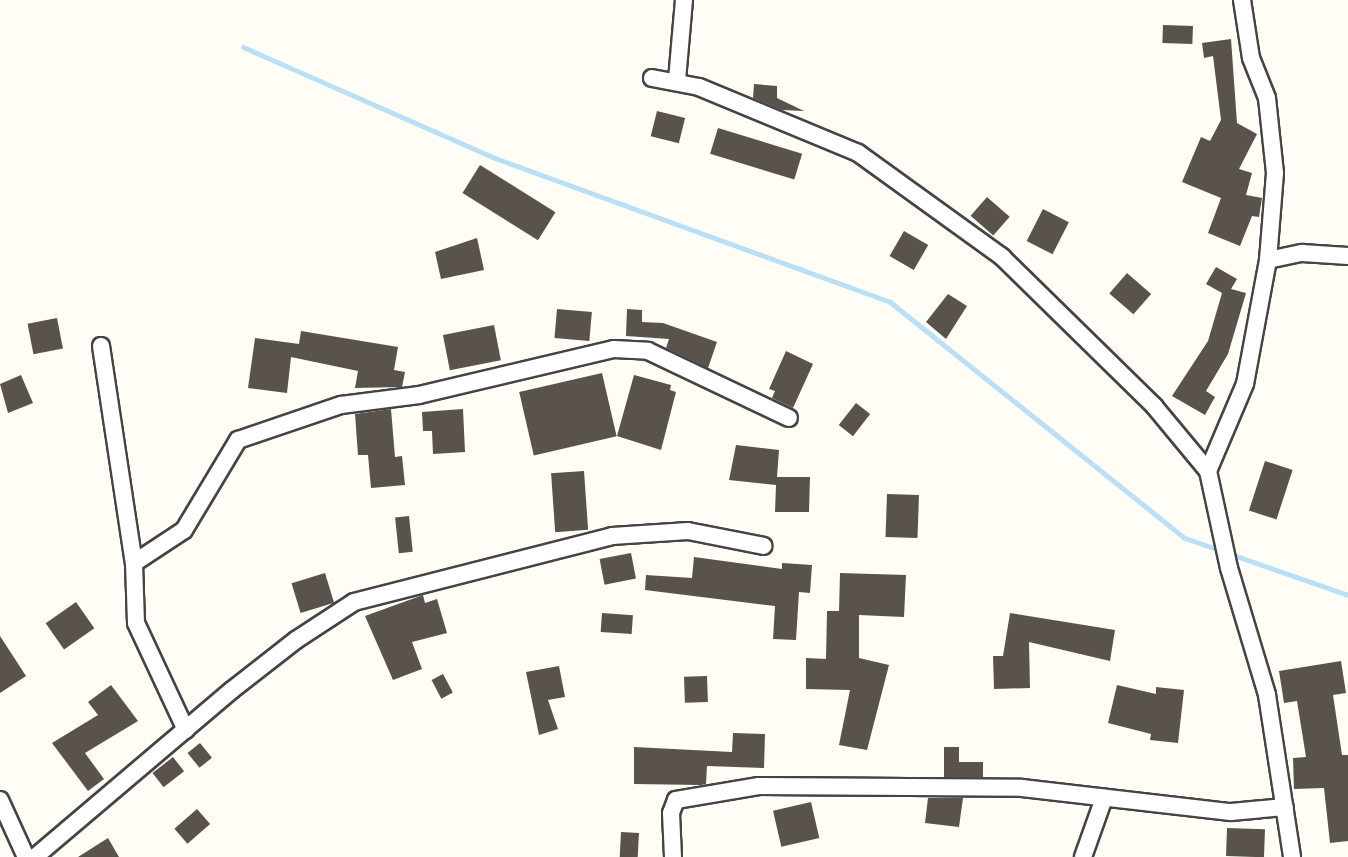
<!DOCTYPE html>
<html>
<head>
<meta charset="utf-8">
<style>
	body { margin:0 }
	#map { position:relative; width:1348px; height:857px; overflow:hidden; background:#fffdf5; font-family:"Zilla Slab",serif }
	div>[style] { position:absolute }
	.stream>* { height:5px; margin:-2.5px; padding:0 2.5px; transform-origin:2.5px; border-radius:2.5px; background:#b9e0f7 }
	.building>* { inset:0; background:#5a524d; transform-origin:0 0 }
	.roads { filter:drop-shadow(2px 0 #444) drop-shadow(-2px 0 #444) drop-shadow(0 2px #444) drop-shadow(0 -2px #444) }
	.street>* { height:16px; margin:-8px; padding:0 8px; transform-origin:8px; border-radius:8px; background:#fff }
	span { translate:-50% -50%; white-space:nowrap; text-align:center; line-height:1.15; -webkit-text-stroke:6px #fff; paint-order:stroke }
</style>
</head>
<body>
<div id="map">
	<div class="stream">
		<i style="left:243px;top:47px;width:272px;rotate:23.8deg"></i>
		<i style="left:492px;top:157px;width:424px;rotate:20deg"></i>
		<i style="left:890px;top:302px;width:378px;rotate:38.7deg"></i>
		<i style="left:1185px;top:538px;width:173px;rotate:19.3deg"></i>
	</div>
	<div class="building">
		<i style="left:1163px;top:25px;width:30px;height:18px;rotate:2deg"></i>
		<i style="clip-path:polygon(1231px 39px,1237px 123px,1257px 134px,1239px 169px,1252px 173px,1246px 195px,1262px 198px,1259px 217px,1252px 216px,1240px 246px,1208px 233px,1221px 198px,1182px 182px,1201px 137px,1210px 141px,1221px 120px,1213px 56px,1204px 58px,1202px 43px)"></i>
		<i style="clip-path:polygon(754px 84px,777px 86px,777px 98px,804px 111px,782px 110px,753px 98px)"></i>
		<i style="left:657px;top:111px;width:29px;height:26px;rotate:14deg"></i>
		<i style="left:718px;top:128px;width:88px;height:27px;rotate:17deg"></i>
		<i style="left:480px;top:165px;width:89px;height:33px;rotate:32deg"></i>
		<i style="left:987px;top:197px;width:30px;height:25px;rotate:41deg"></i>
		<i style="left:1043px;top:209px;width:29px;height:36px;rotate:27deg"></i>
		<i style="left:904px;top:231px;width:28px;height:29px;rotate:30deg"></i>
		<i style="clip-path:polygon(477px 238px,484px 270px,441px 279px,435px 252px)"></i>
		<i style="clip-path:polygon(1216px 267px,1237px 279px,1231px 289px,1246px 293px,1228px 354px,1206px 391px,1215px 397px,1205px 415px,1172px 396px,1208px 341px,1222px 293px,1206px 284px)"></i>
		<i style="left:1127px;top:273px;width:32px;height:27px;rotate:41deg"></i>
		<i style="clip-path:polygon(948px 294px,967px 306px,946px 339px,926px 322px)"></i>
		<i style="left:557px;top:309px;width:35px;height:29px;rotate:5deg"></i>
		<i style="clip-path:polygon(627px 309px,642px 310px,642px 322px,663px 323px,717px 342px,708px 368px,666px 348px,669px 339px,626px 336px)"></i>
		<i style="left:57px;top:318px;width:31px;height:30px;rotate:79deg"></i>
		<i style="left:494px;top:325px;width:36px;height:52px;rotate:79deg"></i>
		<i style="clip-path:polygon(301px 331px,398px 347px,394px 370px,405px 372px,402px 387px,355px 388px,358px 371px,291px 357px,287px 393px,248px 388px,255px 338px,299px 344px)"></i>
		<i style="clip-path:polygon(786px 351px,813px 364px,793px 408px,772px 398px,775px 391px,769px 389px)"></i>
		<i style="left:602px;top:373px;width:65px;height:85px;rotate:77deg"></i>
		<i style="clip-path:polygon(21px 375px,33px 403px,8px 413px,0 384px)"></i>
		<i style="clip-path:polygon(634px 375px,671px 385px,670px 390px,676px 392px,661px 450px,617px 436px)"></i>
		<i style="left:856px;top:403px;width:18px;height:28px;rotate:38deg"></i>
		<i style="clip-path:polygon(391px 409px,395px 457px,402px 456px,405px 485px,371px 488px,368px 455px,358px 455px,355px 414px)"></i>
		<i style="clip-path:polygon(463px 409px,465px 452px,433px 454px,432px 431px,423px 431px,422px 412px)"></i>
		<i style="clip-path:polygon(736px 445px,779px 450px,777px 477px,810px 477px,809px 512px,775px 512px,776px 485px,729px 480px)"></i>
		<i style="left:1265px;top:461px;width:29px;height:52px;rotate:18deg"></i>
		<i style="left:584px;top:471px;width:59px;height:33px;rotate:86deg"></i>
		<i style="left:887px;top:494px;width:32px;height:43px;rotate:2deg"></i>
		<i style="left:409px;top:516px;width:36px;height:14px;rotate:84deg"></i>
		<i style="left:631px;top:553px;width:26px;height:32px;rotate:79deg"></i>
		<i style="clip-path:polygon(694px 557px,782px 569px,782px 563px,812px 565px,810px 593px,799px 592px,796px 640px,773px 639px,775px 606px,645px 590px,646px 575px,692px 578px)"></i>
		<i style="left:325px;top:573px;width:31px;height:35px;rotate:73deg"></i>
		<i style="clip-path:polygon(840px 573px,906px 575px,904px 617px,859px 615px,859px 658px,889px 665px,867px 750px,839px 745px,850px 690px,806px 689px,806px 658px,826px 659px,827px 611px,839px 611px)"></i>
		<i style="clip-path:polygon(423px 595px,425px 603px,437px 599px,447px 633px,412px 642px,422px 669px,393px 680px,365px 616px)"></i>
		<i style="left:76px;top:602px;width:32px;height:37px;rotate:55deg"></i>
		<i style="left:602px;top:613px;width:31px;height:19px;rotate:4deg"></i>
		<i style="clip-path:polygon(1010px 613px,1115px 630px,1110px 661px,1029px 642px,1030px 688px,994px 689px,993px 656px,1003px 656px)"></i>
		<i style="clip-path:polygon(0 636px,26px 676px,0 693px)"></i>
		<i style="clip-path:polygon(1341px 661px,1346px 693px,1333px 695px,1342px 755px,1348px 755px,1348px 841px,1330px 843px,1324px 788px,1294px 789px,1293px 758px,1306px 757px,1297px 701px,1284px 703px,1279px 671px)"></i>
		<i style="clip-path:polygon(559px 666px,565px 697px,548px 700px,558px 729px,539px 735px,526px 672px)"></i>
		<i style="left:443px;top:674px;width:21px;height:13px;rotate:62deg"></i>
		<i style="left:707px;top:676px;width:26px;height:23px;rotate:88deg"></i>
		<i style="clip-path:polygon(111px 685px,138px 721px,85px 753px,104px 779px,88px 791px,52px 743px,98px 715px,88px 702px)"></i>
		<i style="clip-path:polygon(1117px 685px,1156px 694px,1156px 687px,1184px 690px,1178px 743px,1150px 740px,1151px 734px,1108px 723px)"></i>
		<i style="clip-path:polygon(733px 733px,765px 734px,764px 768px,707px 766px,706px 784px,701px 785px,634px 784px,634px 747px,732px 752px)"></i>
		<i style="left:200px;top:743px;width:19px;height:16px;rotate:51deg"></i>
		<i style="clip-path:polygon(944px 747px,959px 747px,959px 762px,983px 762px,983px 777px,944px 777px)"></i>
		<i style="left:173px;top:757px;width:18px;height:26px;rotate:52deg"></i>
		<i style="clip-path:polygon(928px 798px,963px 798px,959px 827px,925px 823px)"></i>
		<i style="left:811px;top:802px;width:37px;height:39px;rotate:77deg"></i>
		<i style="left:197px;top:809px;width:20px;height:30px;rotate:49deg"></i>
		<i style="left:1227px;top:828px;width:38px;height:28px;rotate:2deg"></i>
		<i style="left:621px;top:832px;width:18px;height:25px;rotate:3deg"></i>
		<i style="clip-path:polygon(108px 838px,119px 857px,78px 857px)"></i>
	</div>
	<div class="roads">
		<div class="street">
			<i style="left:652px;top:78px;width:48px;rotate:10.8deg"></i>
			<i style="left:699px;top:87px;width:172px;rotate:22.5deg"></i>
			<i style="left:858px;top:153px;width:178px;rotate:35.8deg"></i>
			<i style="left:1002px;top:257px;width:213px;rotate:44.4deg"></i>
			<i style="left:1154px;top:406px;width:85px;rotate:50.3deg"></i>
			<i style="left:1208px;top:471px;width:99px;rotate:77.8deg"></i>
			<i style="left:1229px;top:568px;width:133px;rotate:73.3deg"></i>
			<i style="left:1267px;top:695px;width:164px;rotate:81.2deg"></i>
			<i style="left:677px;top:80px;width:80px;rotate:-85deg"></i>
			<i style="left:1268px;top:260px;width:35px;rotate:-12deg"></i>
			<i style="left:1302px;top:253px;width:46px;rotate:3.7deg"></i>
			<i style="left:101px;top:346px;width:219px;rotate:81.4deg"></i>
			<i style="left:134px;top:563px;width:60px;rotate:88.1deg"></i>
			<i style="left:136px;top:623px;width:118px;rotate:65deg"></i>
			<i style="left:1208px;top:471px;width:95px;rotate:-67deg"></i>
			<i style="left:1245px;top:384px;width:126px;rotate:-79.5deg"></i>
			<i style="left:1268px;top:260px;width:87px;rotate:-85.4deg"></i>
			<i style="left:1275px;top:173px;width:75px;rotate:-96.1deg"></i>
			<i style="left:1267px;top:98px;width:43px;rotate:-111.8deg"></i>
			<i style="left:1251px;top:58px;width:59px;rotate:-98.8deg"></i>
			<i style="left:134px;top:563px;width:60px;rotate:-33.4deg"></i>
			<i style="left:184px;top:530px;width:105px;rotate:-59deg"></i>
			<i style="left:238px;top:440px;width:109px;rotate:-18.8deg"></i>
			<i style="left:341px;top:405px;width:79px;rotate:-7.3deg"></i>
			<i style="left:419px;top:395px;width:200px;rotate:-13.3deg"></i>
			<i style="left:614px;top:349px;width:34px;rotate:3deg"></i>
			<i style="left:648px;top:351px;width:156px;rotate:25.4deg"></i>
			<i style="left:0;top:800px;width:63px;rotate:65.5deg"></i>
			<i style="left:35px;top:857px;width:258px;rotate:-40.3deg"></i>
			<i style="left:232px;top:690px;width:81px;rotate:-38deg"></i>
			<i style="left:296px;top:640px;width:69px;rotate:-33.2deg"></i>
			<i style="left:354px;top:602px;width:266px;rotate:-14.3deg"></i>
			<i style="left:612px;top:536px;width:76px;rotate:-3.8deg"></i>
			<i style="left:688px;top:531px;width:77px;rotate:11.2deg"></i>
			<i style="left:673px;top:857px;width:44px;rotate:-92.6deg"></i>
			<i style="left:671px;top:813px;width:14px;rotate:-69deg"></i>
			<i style="left:676px;top:800px;width:84px;rotate:-9.6deg"></i>
			<i style="left:759px;top:786px;width:263px;rotate:0.4deg"></i>
			<i style="left:1022px;top:788px;width:210px;rotate:6.6deg"></i>
			<i style="left:1231px;top:812px;width:54px;rotate:-5.3deg"></i>
			<i style="left:1083px;top:857px;width:63px;rotate:-70.4deg"></i>
		</div>
	</div>
</div>
</body>
</html>
